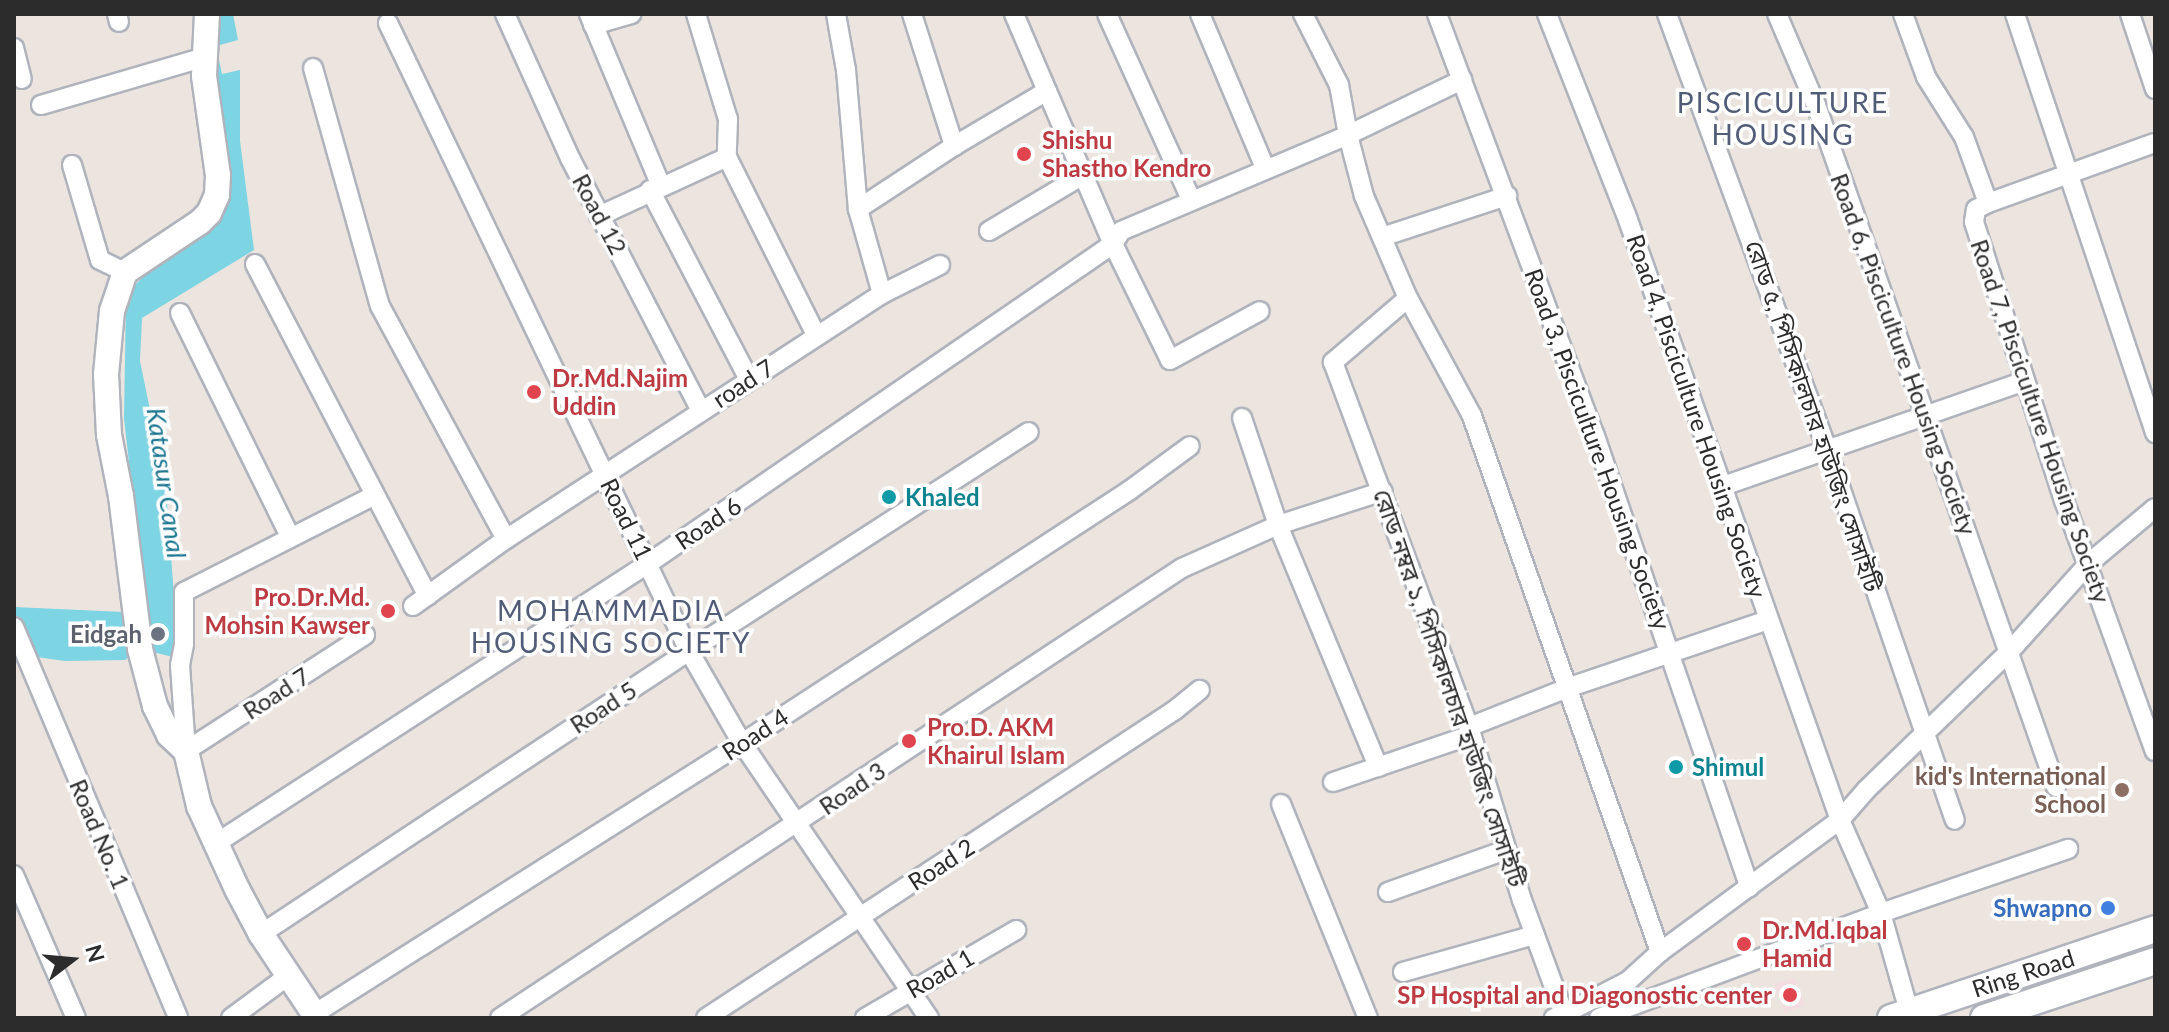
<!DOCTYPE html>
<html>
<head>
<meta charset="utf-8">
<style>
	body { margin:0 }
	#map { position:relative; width:2169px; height:1032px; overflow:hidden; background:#ece5df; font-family:Lato,"Noto Sans Bengali",sans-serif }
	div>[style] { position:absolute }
	.medical>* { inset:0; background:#f2dee1; transform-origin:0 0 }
	.water>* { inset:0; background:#7dd4e3 }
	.roads { filter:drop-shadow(2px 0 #b0b3bb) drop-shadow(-2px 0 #b0b3bb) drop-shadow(0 2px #b0b3bb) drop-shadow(0 -2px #b0b3bb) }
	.minor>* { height:18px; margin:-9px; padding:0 9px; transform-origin:9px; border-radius:9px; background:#fff }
	.tertiary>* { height:24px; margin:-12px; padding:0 12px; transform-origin:12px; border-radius:12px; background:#fff }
	.secondary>* { height:26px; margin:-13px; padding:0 13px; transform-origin:13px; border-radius:13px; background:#fff }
	.dots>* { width:22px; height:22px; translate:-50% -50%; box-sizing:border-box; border:4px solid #fff; border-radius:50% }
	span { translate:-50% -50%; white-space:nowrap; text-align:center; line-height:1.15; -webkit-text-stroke:7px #fff; paint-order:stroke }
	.health-label { font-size:24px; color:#be3a42; font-weight:700 }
	.left { translate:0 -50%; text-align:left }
	.right { translate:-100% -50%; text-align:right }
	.street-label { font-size:24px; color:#2c2c2c }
	.culture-label { font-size:24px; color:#0d838f; font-weight:700 }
	.worship-label { font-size:24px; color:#5b616d; font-weight:700 }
	.education-label { font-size:24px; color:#785e54; font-weight:700 }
	.shop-label { font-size:24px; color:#366cbe; font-weight:700 }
	.water-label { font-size:26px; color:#1b7690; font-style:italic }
	.quarter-label { font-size:28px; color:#505c78; letter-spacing:2px }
	.frame { position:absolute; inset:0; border:16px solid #2c2c2c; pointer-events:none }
	.north { position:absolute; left:32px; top:920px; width:80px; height:80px; -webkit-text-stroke:6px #fff; paint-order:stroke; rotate:74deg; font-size:22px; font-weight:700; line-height:32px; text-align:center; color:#2c2c2c }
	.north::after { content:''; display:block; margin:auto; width:28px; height:36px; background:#2c2c2c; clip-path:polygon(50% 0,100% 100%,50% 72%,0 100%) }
</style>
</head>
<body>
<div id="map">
	<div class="medical">
		<i style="left:1795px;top:977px;width:30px;height:22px;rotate:70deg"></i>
	</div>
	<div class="water">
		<i style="clip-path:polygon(210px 14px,233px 14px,238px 40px,216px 46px,222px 74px,240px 70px,240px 141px,254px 250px,142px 318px,140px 361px,166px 488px,178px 649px,173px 657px,140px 649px,125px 660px,65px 661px,37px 657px,14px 642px,14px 607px,146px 613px,124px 418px,126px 301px,132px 288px,147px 273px,216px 219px)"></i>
	</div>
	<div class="roads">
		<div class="minor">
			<i style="left:117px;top:14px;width:8px;rotate:76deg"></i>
			<i style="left:505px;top:14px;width:158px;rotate:65.7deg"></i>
			<i style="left:570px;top:158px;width:285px;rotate:62.6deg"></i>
			<i style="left:589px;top:14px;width:186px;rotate:67.3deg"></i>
			<i style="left:696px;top:14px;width:110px;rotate:73.1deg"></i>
			<i style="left:728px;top:119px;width:38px;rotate:92deg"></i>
			<i style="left:727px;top:157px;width:199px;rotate:63.4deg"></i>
			<i style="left:836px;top:14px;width:57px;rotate:79.9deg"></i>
			<i style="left:846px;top:70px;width:140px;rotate:85.1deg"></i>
			<i style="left:858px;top:209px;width:115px;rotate:-33.3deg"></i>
			<i style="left:954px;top:146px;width:108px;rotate:-30.6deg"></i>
			<i style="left:1047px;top:91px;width:167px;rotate:66.7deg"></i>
			<i style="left:1113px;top:244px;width:15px;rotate:-58deg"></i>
			<i style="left:1121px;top:231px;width:246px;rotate:-22.9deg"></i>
			<i style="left:1348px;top:135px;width:63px;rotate:75.3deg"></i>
			<i style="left:1364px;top:196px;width:111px;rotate:66.7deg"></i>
			<i style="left:1408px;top:298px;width:134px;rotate:61.5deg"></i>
			<i style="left:1472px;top:416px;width:568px;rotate:70.67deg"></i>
			<i style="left:912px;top:14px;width:139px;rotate:72.3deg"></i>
			<i style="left:1014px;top:14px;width:84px;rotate:66.8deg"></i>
			<i style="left:1107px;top:14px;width:205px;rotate:65.6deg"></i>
			<i style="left:1200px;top:14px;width:167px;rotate:67.1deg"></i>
			<i style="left:1303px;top:14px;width:80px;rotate:63.1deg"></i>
			<i style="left:1339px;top:85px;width:51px;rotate:79.8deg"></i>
			<i style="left:1348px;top:135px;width:127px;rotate:-25.8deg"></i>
			<i style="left:1437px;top:14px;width:447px;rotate:69.5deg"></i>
			<i style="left:1594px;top:433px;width:480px;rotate:71.1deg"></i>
			<i style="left:1547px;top:14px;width:221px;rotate:68.5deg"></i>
			<i style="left:1628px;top:220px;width:636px;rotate:70.54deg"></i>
			<i style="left:1840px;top:820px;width:102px;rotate:66.2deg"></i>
			<i style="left:1881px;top:913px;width:102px;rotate:74.1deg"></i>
			<i style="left:1667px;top:14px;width:463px;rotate:69.8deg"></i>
			<i style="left:1827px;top:449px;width:392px;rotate:71deg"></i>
			<i style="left:1777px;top:14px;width:99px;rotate:66.8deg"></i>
			<i style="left:1816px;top:105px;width:723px;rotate:70.61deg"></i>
			<i style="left:1903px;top:14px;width:67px;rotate:69.9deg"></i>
			<i style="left:1926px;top:77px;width:71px;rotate:57.7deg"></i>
			<i style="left:1964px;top:137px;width:70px;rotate:70deg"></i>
			<i style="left:1988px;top:203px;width:13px;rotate:153deg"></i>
			<i style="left:1976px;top:209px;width:13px;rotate:99deg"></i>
			<i style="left:1974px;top:222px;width:295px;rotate:72.1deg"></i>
			<i style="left:2065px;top:503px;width:264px;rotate:70.1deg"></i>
			<i style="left:2015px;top:14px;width:442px;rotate:71.5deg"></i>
			<i style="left:2130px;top:14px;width:79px;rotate:71.6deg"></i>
			<i style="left:388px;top:23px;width:696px;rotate:64.39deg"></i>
			<i style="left:689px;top:651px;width:106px;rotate:60.1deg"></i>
			<i style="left:742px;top:743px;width:333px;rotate:55.8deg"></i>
			<i style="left:593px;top:25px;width:40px;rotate:-16deg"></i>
			<i style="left:14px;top:48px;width:32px;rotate:76deg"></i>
			<i style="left:313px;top:68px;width:247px;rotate:74.3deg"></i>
			<i style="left:380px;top:306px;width:265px;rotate:61.6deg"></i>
			<i style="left:41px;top:105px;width:171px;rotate:-16.3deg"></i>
			<i style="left:72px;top:165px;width:99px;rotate:73.6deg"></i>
			<i style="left:100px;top:260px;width:28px;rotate:26deg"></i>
			<i style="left:650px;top:190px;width:213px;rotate:62.4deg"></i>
			<i style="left:1988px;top:203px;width:177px;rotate:-19.8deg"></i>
			<i style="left:599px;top:216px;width:141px;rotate:-24.7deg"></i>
			<i style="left:989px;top:231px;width:109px;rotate:-30.8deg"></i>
			<i style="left:1382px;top:237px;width:132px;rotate:-18.2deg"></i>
			<i style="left:255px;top:264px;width:374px;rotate:62.5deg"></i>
			<i style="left:882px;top:294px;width:65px;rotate:-26.6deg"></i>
			<i style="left:1408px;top:298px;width:99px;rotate:139.5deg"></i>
			<i style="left:1333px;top:362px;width:390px;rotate:69.6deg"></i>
			<i style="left:1469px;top:727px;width:181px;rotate:73deg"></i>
			<i style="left:1522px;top:900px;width:121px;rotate:69.8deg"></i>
			<i style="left:1564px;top:1014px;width:11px;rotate:158deg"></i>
			<i style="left:180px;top:313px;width:250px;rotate:63.8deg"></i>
			<i style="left:1242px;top:418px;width:113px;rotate:71.4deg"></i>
			<i style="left:1278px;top:525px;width:262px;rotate:67.5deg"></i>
			<i style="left:1723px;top:486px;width:319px;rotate:-19.2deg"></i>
			<i style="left:413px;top:606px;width:115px;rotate:-35.8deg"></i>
			<i style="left:506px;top:539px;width:449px;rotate:-33.1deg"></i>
			<i style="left:882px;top:294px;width:88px;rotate:-105.8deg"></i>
			<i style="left:14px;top:627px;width:424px;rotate:67.2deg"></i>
			<i style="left:365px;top:635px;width:213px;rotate:147.1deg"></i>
			<i style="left:186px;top:751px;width:86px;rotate:-94deg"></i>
			<i style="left:180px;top:665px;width:21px;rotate:-79deg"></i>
			<i style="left:184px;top:644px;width:52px;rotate:-90deg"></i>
			<i style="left:184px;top:592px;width:212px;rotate:-26.9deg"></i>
			<i style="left:1469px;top:727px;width:109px;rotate:-21.6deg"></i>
			<i style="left:1570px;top:687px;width:209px;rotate:-18.7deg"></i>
			<i style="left:1333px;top:782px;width:146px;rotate:-18.8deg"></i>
			<i style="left:1281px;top:804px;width:231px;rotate:67.9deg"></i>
			<i style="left:215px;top:844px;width:517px;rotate:-32.92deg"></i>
			<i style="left:649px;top:563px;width:563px;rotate:-34.51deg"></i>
			<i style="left:1113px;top:244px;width:129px;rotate:63.8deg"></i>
			<i style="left:1170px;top:360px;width:102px;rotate:-28.6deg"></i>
			<i style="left:14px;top:875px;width:156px;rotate:66.6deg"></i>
			<i style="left:1388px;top:892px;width:125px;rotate:-19.6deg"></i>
			<i style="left:261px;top:934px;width:513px;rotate:-33.47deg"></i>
			<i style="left:689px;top:651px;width:404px;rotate:-32.8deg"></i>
			<i style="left:1403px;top:972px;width:137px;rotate:-15.7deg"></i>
			<i style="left:314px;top:1014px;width:507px;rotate:-32.34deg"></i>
			<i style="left:742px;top:743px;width:463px;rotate:-33.1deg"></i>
			<i style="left:1130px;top:490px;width:74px;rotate:-36.3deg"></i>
			<i style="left:231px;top:1018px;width:71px;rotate:-36.4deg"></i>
			<i style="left:500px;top:1018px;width:817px;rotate:-33.42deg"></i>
			<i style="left:1182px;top:568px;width:105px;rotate:-24.1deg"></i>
			<i style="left:1278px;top:525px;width:110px;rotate:-17.9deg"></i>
			<i style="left:706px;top:1018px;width:561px;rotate:-33.29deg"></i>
			<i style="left:1175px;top:710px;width:32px;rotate:-39deg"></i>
			<i style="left:865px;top:1018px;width:175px;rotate:-30.2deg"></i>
			<i style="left:1567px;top:1018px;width:5px;rotate:-127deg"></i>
			<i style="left:1564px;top:1014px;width:72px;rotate:-27.3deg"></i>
			<i style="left:1628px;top:981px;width:43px;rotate:-42.2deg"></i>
			<i style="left:1660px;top:952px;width:223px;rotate:-36.3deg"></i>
			<i style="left:1840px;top:820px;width:40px;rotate:-49deg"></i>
			<i style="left:1866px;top:790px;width:200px;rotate:-44deg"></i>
			<i style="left:2010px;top:651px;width:117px;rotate:-48.1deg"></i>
			<i style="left:2088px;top:564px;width:87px;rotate:-39.9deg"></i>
			<i style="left:1599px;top:1018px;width:301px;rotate:-20.4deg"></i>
			<i style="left:1881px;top:913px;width:198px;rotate:-18.9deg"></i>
		</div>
		<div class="tertiary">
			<i style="left:207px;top:14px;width:62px;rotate:92.8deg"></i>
			<i style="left:204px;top:76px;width:100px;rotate:82deg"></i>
			<i style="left:218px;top:175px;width:20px;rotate:93deg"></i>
			<i style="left:217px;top:195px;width:20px;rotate:114deg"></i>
			<i style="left:209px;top:213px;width:13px;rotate:135deg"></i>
			<i style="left:200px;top:222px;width:90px;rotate:146.3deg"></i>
			<i style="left:125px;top:272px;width:41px;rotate:108.4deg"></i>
			<i style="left:112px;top:311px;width:63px;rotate:95.4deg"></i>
			<i style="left:106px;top:374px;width:61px;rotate:87.2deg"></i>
			<i style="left:109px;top:435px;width:62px;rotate:78.9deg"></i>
			<i style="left:121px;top:496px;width:154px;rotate:82.9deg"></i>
			<i style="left:140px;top:649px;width:59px;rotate:75.3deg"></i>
			<i style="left:155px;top:706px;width:32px;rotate:64deg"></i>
			<i style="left:169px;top:735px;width:23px;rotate:43deg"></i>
			<i style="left:186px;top:751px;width:57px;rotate:76.7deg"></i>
			<i style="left:199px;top:806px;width:91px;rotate:65.4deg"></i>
			<i style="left:237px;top:889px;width:51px;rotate:61.9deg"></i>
			<i style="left:261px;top:934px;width:101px;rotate:56.3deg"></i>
		</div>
		<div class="secondary">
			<i style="left:1891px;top:1018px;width:279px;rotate:-18.6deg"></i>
			<i style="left:1984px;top:1018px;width:180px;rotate:-18.4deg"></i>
		</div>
	</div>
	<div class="dots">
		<i style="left:1024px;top:154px;background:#e0444e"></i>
		<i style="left:534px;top:392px;background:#e0444e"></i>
		<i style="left:889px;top:497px;background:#0f9aa8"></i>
		<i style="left:388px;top:611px;background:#e0444e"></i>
		<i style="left:158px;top:634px;background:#6b7280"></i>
		<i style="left:909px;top:741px;background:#e0444e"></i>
		<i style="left:1676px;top:767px;background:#0f9aa8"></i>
		<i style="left:2122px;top:790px;background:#8d6e63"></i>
		<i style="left:2108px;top:908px;background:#3f7fe0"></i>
		<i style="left:1744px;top:944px;background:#e0444e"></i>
		<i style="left:1790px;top:995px;background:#e0444e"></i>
	</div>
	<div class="health-label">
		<span class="left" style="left:1042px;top:154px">Shishu<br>Shastho Kendro</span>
		<span class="left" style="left:552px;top:392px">Dr.Md.Najim<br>Uddin</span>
		<span class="right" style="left:370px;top:611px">Pro.Dr.Md.<br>Mohsin Kawser</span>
		<span class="left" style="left:927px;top:741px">Pro.D. AKM<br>Khairul Islam</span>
		<span class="left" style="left:1762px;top:944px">Dr.Md.Iqbal<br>Hamid</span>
		<span class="right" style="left:1772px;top:995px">SP Hospital and Diagonostic center</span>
	</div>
	<div class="street-label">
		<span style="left:600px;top:214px;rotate:62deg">Road 12</span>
		<span style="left:1904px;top:354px;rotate:70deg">Road 6, Pisciculture Housing Society</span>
		<span style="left:743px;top:383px;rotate:-33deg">road 7</span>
		<span style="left:1697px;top:416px;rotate:71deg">Road 4, Pisciculture Housing Society</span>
		<span style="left:1814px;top:416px;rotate:71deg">রোড ৫, পিসিকালচার হাউজিং সোসাইটি</span>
		<span style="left:2041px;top:421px;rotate:71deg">Road 7, Pisciculture Housing Society</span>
		<span style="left:1598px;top:449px;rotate:70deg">Road 3, Pisciculture Housing Society</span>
		<span style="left:627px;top:519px;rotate:64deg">Road 11</span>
		<span style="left:708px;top:523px;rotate:-34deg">Road 6</span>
		<span style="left:1450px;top:688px;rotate:71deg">রোড নম্বর ১, পিসিকালচার হাউজিং সোসাইটি</span>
		<span style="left:276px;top:693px;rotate:-33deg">Road 7</span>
		<span style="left:603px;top:707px;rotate:-33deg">Road 5</span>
		<span style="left:755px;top:734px;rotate:-33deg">Road 4</span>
		<span style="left:852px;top:788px;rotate:-34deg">Road 3</span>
		<span style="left:100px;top:834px;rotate:67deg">Road No. 1</span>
		<span style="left:941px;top:864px;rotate:-33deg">Road 2</span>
		<span style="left:940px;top:973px;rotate:-30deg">Road 1</span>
		<span style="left:2023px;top:973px;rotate:-18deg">Ring Road</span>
	</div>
	<div class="culture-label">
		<span class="left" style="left:905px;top:497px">Khaled</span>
		<span class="left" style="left:1692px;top:767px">Shimul</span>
	</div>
	<div class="worship-label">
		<span class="right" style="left:142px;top:634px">Eidgah</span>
	</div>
	<div class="education-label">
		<span class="right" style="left:2106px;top:790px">kid's International<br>School</span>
	</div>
	<div class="shop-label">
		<span class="right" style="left:2092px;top:908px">Shwapno</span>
	</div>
	<div class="water-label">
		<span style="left:166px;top:483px;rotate:82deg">Katasur Canal</span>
	</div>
	<div class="quarter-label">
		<span style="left:1783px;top:118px">PISCICULTURE<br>HOUSING</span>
		<span style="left:611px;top:626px">MOHAMMADIA<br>HOUSING SOCIETY</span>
	</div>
	<div class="frame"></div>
	<div class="north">N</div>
</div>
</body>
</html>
